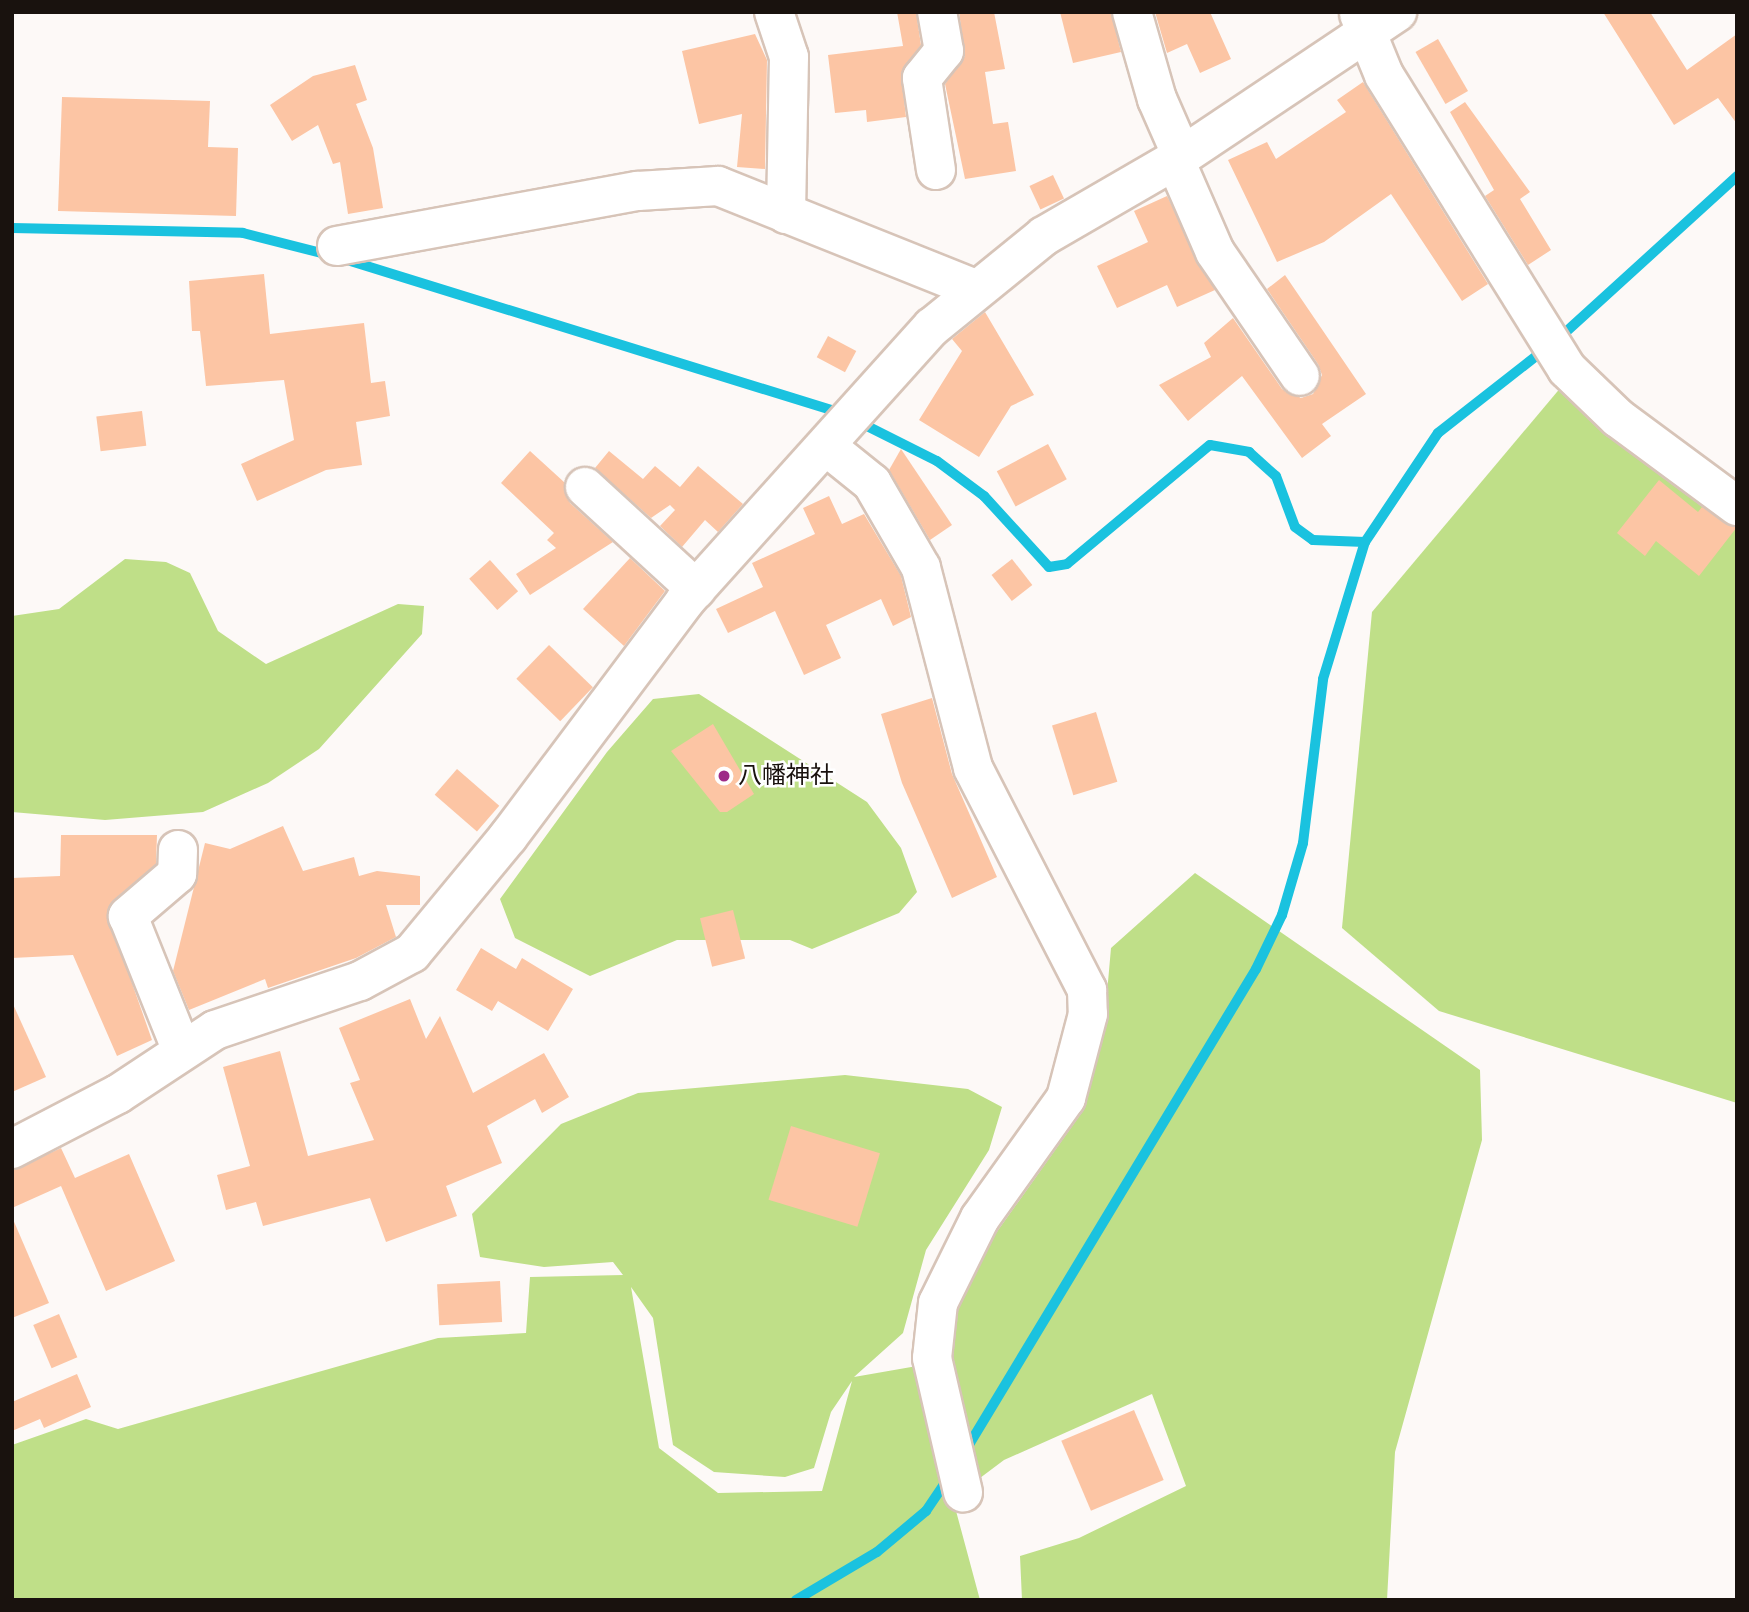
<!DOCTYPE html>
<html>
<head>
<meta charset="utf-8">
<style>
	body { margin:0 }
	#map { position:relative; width:1749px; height:1612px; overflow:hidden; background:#fdf9f7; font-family:"Fira Sans","Noto Sans JP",sans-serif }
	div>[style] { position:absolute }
	.green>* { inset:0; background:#bfdf88 }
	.stream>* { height:10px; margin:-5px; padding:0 5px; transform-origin:5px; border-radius:5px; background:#1ac2df }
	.building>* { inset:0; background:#fcc5a4; transform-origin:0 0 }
	.roads { filter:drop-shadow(2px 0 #d7c4b8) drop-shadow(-2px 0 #d7c4b8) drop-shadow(0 2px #d7c4b8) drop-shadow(0 -2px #d7c4b8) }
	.minor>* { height:38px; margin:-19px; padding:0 19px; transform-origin:19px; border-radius:19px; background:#fff }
	.dots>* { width:19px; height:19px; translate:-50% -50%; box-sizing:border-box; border:4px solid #fff; border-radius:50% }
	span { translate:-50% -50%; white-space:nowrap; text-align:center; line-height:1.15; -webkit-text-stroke:5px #fff; paint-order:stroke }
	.poi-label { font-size:24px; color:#19120e }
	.left { translate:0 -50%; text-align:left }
	.frame { position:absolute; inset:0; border:14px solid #19120e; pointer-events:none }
</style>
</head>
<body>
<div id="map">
	<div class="green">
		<i style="clip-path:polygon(1562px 386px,1737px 522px,1737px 1103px,1439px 1011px,1342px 928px,1372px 612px)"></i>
		<i style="clip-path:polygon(125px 559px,166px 562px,190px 573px,218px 631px,266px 664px,398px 604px,424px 606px,422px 634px,319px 749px,268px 783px,203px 812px,105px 820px,12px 812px,12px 616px,59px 609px)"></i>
		<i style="clip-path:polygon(699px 694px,867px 802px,901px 848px,917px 892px,899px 913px,812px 949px,790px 940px,677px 940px,590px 976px,515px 938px,500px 899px,607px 752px,653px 699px)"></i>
		<i style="clip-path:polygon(1195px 873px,1480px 1070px,1482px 1140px,1395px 1452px,1387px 1600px,1022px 1600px,1020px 1556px,1079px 1538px,1186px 1486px,1152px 1394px,1004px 1460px,980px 1478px,944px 1356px,952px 1295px,1082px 1112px,1104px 1027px,1111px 948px)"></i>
		<i style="clip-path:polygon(evenodd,845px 1075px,968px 1089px,1002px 1107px,989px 1150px,926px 1250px,903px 1333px,854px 1377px,917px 1366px,980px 1600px,12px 1600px,12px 1445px,86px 1419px,118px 1429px,438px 1338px,526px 1333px,530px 1277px,623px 1275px,613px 1262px,544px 1267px,480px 1257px,472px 1214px,561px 1124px,638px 1093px,845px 1075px,631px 1287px,653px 1318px,673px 1445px,714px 1472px,785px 1477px,814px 1468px,831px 1412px,852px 1381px,822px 1491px,718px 1493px,659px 1448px,631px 1287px)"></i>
	</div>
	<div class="stream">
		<i style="left:12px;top:228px;width:231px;rotate:1.2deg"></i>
		<i style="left:243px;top:233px;width:89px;rotate:14.3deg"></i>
		<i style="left:344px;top:259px;width:523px;rotate:17.22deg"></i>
		<i style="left:1557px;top:340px;width:244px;rotate:-42.3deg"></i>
		<i style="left:857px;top:421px;width:89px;rotate:26.6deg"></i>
		<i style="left:937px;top:461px;width:59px;rotate:36.7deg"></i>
		<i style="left:984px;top:496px;width:96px;rotate:47.5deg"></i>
		<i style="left:1049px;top:567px;width:18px;rotate:-9deg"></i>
		<i style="left:1067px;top:564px;width:186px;rotate:-39.8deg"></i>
		<i style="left:1210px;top:445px;width:40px;rotate:10deg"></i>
		<i style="left:1249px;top:452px;width:36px;rotate:42deg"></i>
		<i style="left:1276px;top:476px;width:54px;rotate:69.6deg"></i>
		<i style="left:1295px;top:527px;width:22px;rotate:36deg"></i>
		<i style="left:1313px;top:540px;width:52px;rotate:2.2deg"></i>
		<i style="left:964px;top:1453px;width:565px;rotate:-58.9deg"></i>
		<i style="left:1256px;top:969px;width:60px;rotate:-64.3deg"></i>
		<i style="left:1282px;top:915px;width:75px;rotate:-73.7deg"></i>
		<i style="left:1303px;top:843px;width:165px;rotate:-83deg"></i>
		<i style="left:1323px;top:679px;width:143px;rotate:-73deg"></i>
		<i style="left:1365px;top:542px;width:131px;rotate:-56.2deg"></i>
		<i style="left:1438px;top:433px;width:136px;rotate:-38.1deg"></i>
		<i style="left:796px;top:1600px;width:94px;rotate:-30.7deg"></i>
		<i style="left:877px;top:1552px;width:64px;rotate:-39.9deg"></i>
		<i style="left:926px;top:1511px;width:41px;rotate:-55.9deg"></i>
	</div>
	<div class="building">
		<i style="clip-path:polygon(897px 12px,916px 12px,921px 45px,901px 73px,906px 117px,867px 122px,866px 110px,835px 113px,828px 55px,903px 46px)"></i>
		<i style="clip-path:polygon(959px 12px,994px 12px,1005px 69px,985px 72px,993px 124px,1008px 122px,1016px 171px,965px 179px,945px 84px,965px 56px)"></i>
		<i style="clip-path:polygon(1060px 12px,1111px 12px,1121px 52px,1073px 63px)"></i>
		<i style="clip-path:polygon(1155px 12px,1210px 12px,1231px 59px,1200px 73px,1187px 44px,1167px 53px)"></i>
		<i style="clip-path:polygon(1603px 12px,1650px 12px,1687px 70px,1737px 34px,1737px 124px,1718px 98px,1674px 125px)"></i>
		<i style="clip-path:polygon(755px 34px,767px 60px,765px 169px,737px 167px,742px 114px,699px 124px,682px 51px)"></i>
		<i style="left:1438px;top:39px;width:60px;height:26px;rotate:60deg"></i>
		<i style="clip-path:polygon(355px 65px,367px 100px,356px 104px,373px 148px,383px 208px,348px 214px,340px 162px,333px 164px,318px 125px,292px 141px,270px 105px,313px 76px)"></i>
		<i style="clip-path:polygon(1363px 82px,1488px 284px,1462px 301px,1391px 194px,1324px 242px,1277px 262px,1228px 160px,1267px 142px,1276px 159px,1346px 112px,1337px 100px)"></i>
		<i style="clip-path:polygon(62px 97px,210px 101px,208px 147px,238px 148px,236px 216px,58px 211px)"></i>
		<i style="clip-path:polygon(1465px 102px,1530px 192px,1520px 199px,1551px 250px,1528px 265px,1485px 196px,1494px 190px,1450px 112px)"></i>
		<i style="left:1053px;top:175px;width:26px;height:26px;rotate:65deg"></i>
		<i style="clip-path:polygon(1167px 196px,1215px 290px,1177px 307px,1167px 285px,1117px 308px,1097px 266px,1148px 242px,1134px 211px)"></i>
		<i style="clip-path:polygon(264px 274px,270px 334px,364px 323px,371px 383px,385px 381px,390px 416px,356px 422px,362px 465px,326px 470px,257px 501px,241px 464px,294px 440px,284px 380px,206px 386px,200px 331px,192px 331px,189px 281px)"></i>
		<i style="clip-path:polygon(1285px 275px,1366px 394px,1322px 424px,1331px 436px,1302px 458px,1242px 376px,1188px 421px,1159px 385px,1211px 357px,1204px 343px,1233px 318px,1282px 389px,1301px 398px,1313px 394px,1322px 375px,1318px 364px,1267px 289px)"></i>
		<i style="clip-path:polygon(985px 312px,1034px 395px,1011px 406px,979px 457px,919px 420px,962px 351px,952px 339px)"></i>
		<i style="left:828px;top:336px;width:32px;height:24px;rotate:28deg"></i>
		<i style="left:142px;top:411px;width:35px;height:46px;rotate:83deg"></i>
		<i style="left:1048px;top:444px;width:40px;height:58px;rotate:62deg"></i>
		<i style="clip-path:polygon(901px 449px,952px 525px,930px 540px,889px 470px)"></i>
		<i style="clip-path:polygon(530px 451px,564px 482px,570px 503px,613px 542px,530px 595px,516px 574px,556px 548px,547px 540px,554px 533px,501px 483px)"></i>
		<i style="clip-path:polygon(609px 451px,643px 479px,655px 466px,680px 487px,698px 466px,743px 504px,718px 532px,705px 520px,682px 547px,660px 526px,675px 510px,670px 505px,651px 518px,595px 468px)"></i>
		<i style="clip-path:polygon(1659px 480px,1698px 512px,1702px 507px,1737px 527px,1699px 576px,1656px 541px,1645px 556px,1617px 533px)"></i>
		<i style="clip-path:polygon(829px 496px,842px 524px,864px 514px,901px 576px,911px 617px,893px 626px,881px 599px,826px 625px,841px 658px,804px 675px,775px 611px,728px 633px,716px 609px,763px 587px,752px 563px,815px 534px,803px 508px)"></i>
		<i style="clip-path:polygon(630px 558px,665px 591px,624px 646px,583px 609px)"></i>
		<i style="left:1012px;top:559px;width:33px;height:26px;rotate:52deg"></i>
		<i style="left:490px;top:560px;width:42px;height:28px;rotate:48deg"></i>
		<i style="left:549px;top:645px;width:61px;height:47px;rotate:44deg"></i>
		<i style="clip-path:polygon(932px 698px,952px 774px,997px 877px,952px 898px,902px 783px,881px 714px)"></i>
		<i style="left:1096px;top:712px;width:73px;height:46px;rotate:73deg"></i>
		<i style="clip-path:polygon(713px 724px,754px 794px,727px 812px,720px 812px,671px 751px)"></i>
		<i style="left:457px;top:769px;width:56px;height:34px;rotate:41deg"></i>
		<i style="clip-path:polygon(283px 826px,303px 871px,354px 857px,359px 876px,377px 871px,420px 876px,420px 905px,386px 905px,396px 937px,356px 958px,268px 988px,265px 979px,189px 1010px,173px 971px,205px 843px,230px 849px)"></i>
		<i style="clip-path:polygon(61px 835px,157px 835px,156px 864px,107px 912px,152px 1040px,117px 1056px,73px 955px,12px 958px,12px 878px,60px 876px)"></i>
		<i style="left:733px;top:910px;width:50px;height:34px;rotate:76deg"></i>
		<i style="clip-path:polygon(481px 948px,516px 969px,522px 958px,573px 989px,548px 1031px,498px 1001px,492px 1011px,456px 990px)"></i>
		<i style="clip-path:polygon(410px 999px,426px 1039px,440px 1016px,473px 1093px,544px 1053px,569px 1097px,542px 1113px,535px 1099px,487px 1126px,502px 1163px,446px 1186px,457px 1216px,386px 1242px,370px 1198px,263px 1226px,256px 1202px,226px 1210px,217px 1175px,250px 1166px,223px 1067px,280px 1051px,308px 1156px,374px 1140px,350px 1083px,360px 1080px,339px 1028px)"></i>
		<i style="clip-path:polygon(12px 1002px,46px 1077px,12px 1092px)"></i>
		<i style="left:791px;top:1126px;width:93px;height:77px;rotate:17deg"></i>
		<i style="clip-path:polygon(61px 1148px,75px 1178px,129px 1154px,175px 1261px,106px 1291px,61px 1186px,12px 1208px,12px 1171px)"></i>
		<i style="clip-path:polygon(12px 1217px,49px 1303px,12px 1318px)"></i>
		<i style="left:500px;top:1281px;width:41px;height:63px;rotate:87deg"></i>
		<i style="left:59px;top:1314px;width:47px;height:28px;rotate:67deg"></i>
		<i style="clip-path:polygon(77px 1374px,91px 1407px,44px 1428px,40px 1419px,12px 1431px,12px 1402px)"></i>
		<i style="left:1134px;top:1410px;width:76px;height:79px;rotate:67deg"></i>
	</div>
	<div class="roads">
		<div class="minor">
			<i style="left:774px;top:12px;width:47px;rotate:71.6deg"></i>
			<i style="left:789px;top:57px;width:157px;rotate:91.1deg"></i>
			<i style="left:1132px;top:12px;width:91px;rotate:74deg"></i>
			<i style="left:1157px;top:99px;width:62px;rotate:66.3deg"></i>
			<i style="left:1359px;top:14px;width:66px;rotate:67.7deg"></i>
			<i style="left:1384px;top:75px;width:346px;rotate:58.1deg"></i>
			<i style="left:1567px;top:369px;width:71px;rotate:43.9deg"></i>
			<i style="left:1618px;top:418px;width:148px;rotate:36.5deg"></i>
			<i style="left:1175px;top:160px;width:100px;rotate:66.5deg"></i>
			<i style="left:1215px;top:252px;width:150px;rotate:55.6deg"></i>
			<i style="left:936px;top:170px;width:93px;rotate:-98.7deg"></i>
			<i style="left:922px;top:78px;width:35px;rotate:-51deg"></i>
			<i style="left:944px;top:51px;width:40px;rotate:-100deg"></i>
			<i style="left:337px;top:246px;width:306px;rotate:-10.4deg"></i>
			<i style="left:638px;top:191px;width:80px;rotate:-3.6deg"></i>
			<i style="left:718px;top:186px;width:278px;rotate:21.8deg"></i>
			<i style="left:826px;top:446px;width:59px;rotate:38.8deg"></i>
			<i style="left:872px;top:483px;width:98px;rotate:60deg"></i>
			<i style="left:921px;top:568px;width:207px;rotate:75.4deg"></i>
			<i style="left:973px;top:768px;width:250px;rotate:62.8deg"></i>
			<i style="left:1087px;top:990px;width:24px;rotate:88deg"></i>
			<i style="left:1088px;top:1014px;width:87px;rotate:104.7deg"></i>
			<i style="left:1066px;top:1098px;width:148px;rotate:125.6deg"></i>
			<i style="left:980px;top:1218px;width:95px;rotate:116.3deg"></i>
			<i style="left:938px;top:1303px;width:55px;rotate:96.2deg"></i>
			<i style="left:932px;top:1358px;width:138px;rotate:77deg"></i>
			<i style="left:585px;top:487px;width:151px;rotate:42.6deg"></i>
			<i style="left:178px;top:850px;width:24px;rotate:92deg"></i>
			<i style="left:177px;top:874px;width:65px;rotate:139.4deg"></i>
			<i style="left:128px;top:916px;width:145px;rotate:68.2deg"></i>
			<i style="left:12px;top:1149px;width:119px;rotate:-27.4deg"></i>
			<i style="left:118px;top:1094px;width:116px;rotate:-33.4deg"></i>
			<i style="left:215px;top:1030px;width:153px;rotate:-18.7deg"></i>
			<i style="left:360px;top:981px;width:59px;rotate:-28.3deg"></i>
			<i style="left:412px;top:953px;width:151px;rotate:-50.4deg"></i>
			<i style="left:508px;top:837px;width:295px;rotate:-53.1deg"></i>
			<i style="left:685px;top:601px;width:369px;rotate:-48deg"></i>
			<i style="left:932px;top:327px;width:144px;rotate:-39.1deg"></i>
			<i style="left:1044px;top:236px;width:160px;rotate:-30.1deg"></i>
			<i style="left:1182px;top:156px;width:259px;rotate:-33.8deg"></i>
		</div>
	</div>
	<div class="dots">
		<i style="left:724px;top:776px;background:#9e2c88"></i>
	</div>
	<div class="poi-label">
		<span class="left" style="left:738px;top:776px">八幡神社</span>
	</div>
	<div class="frame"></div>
</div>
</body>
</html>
